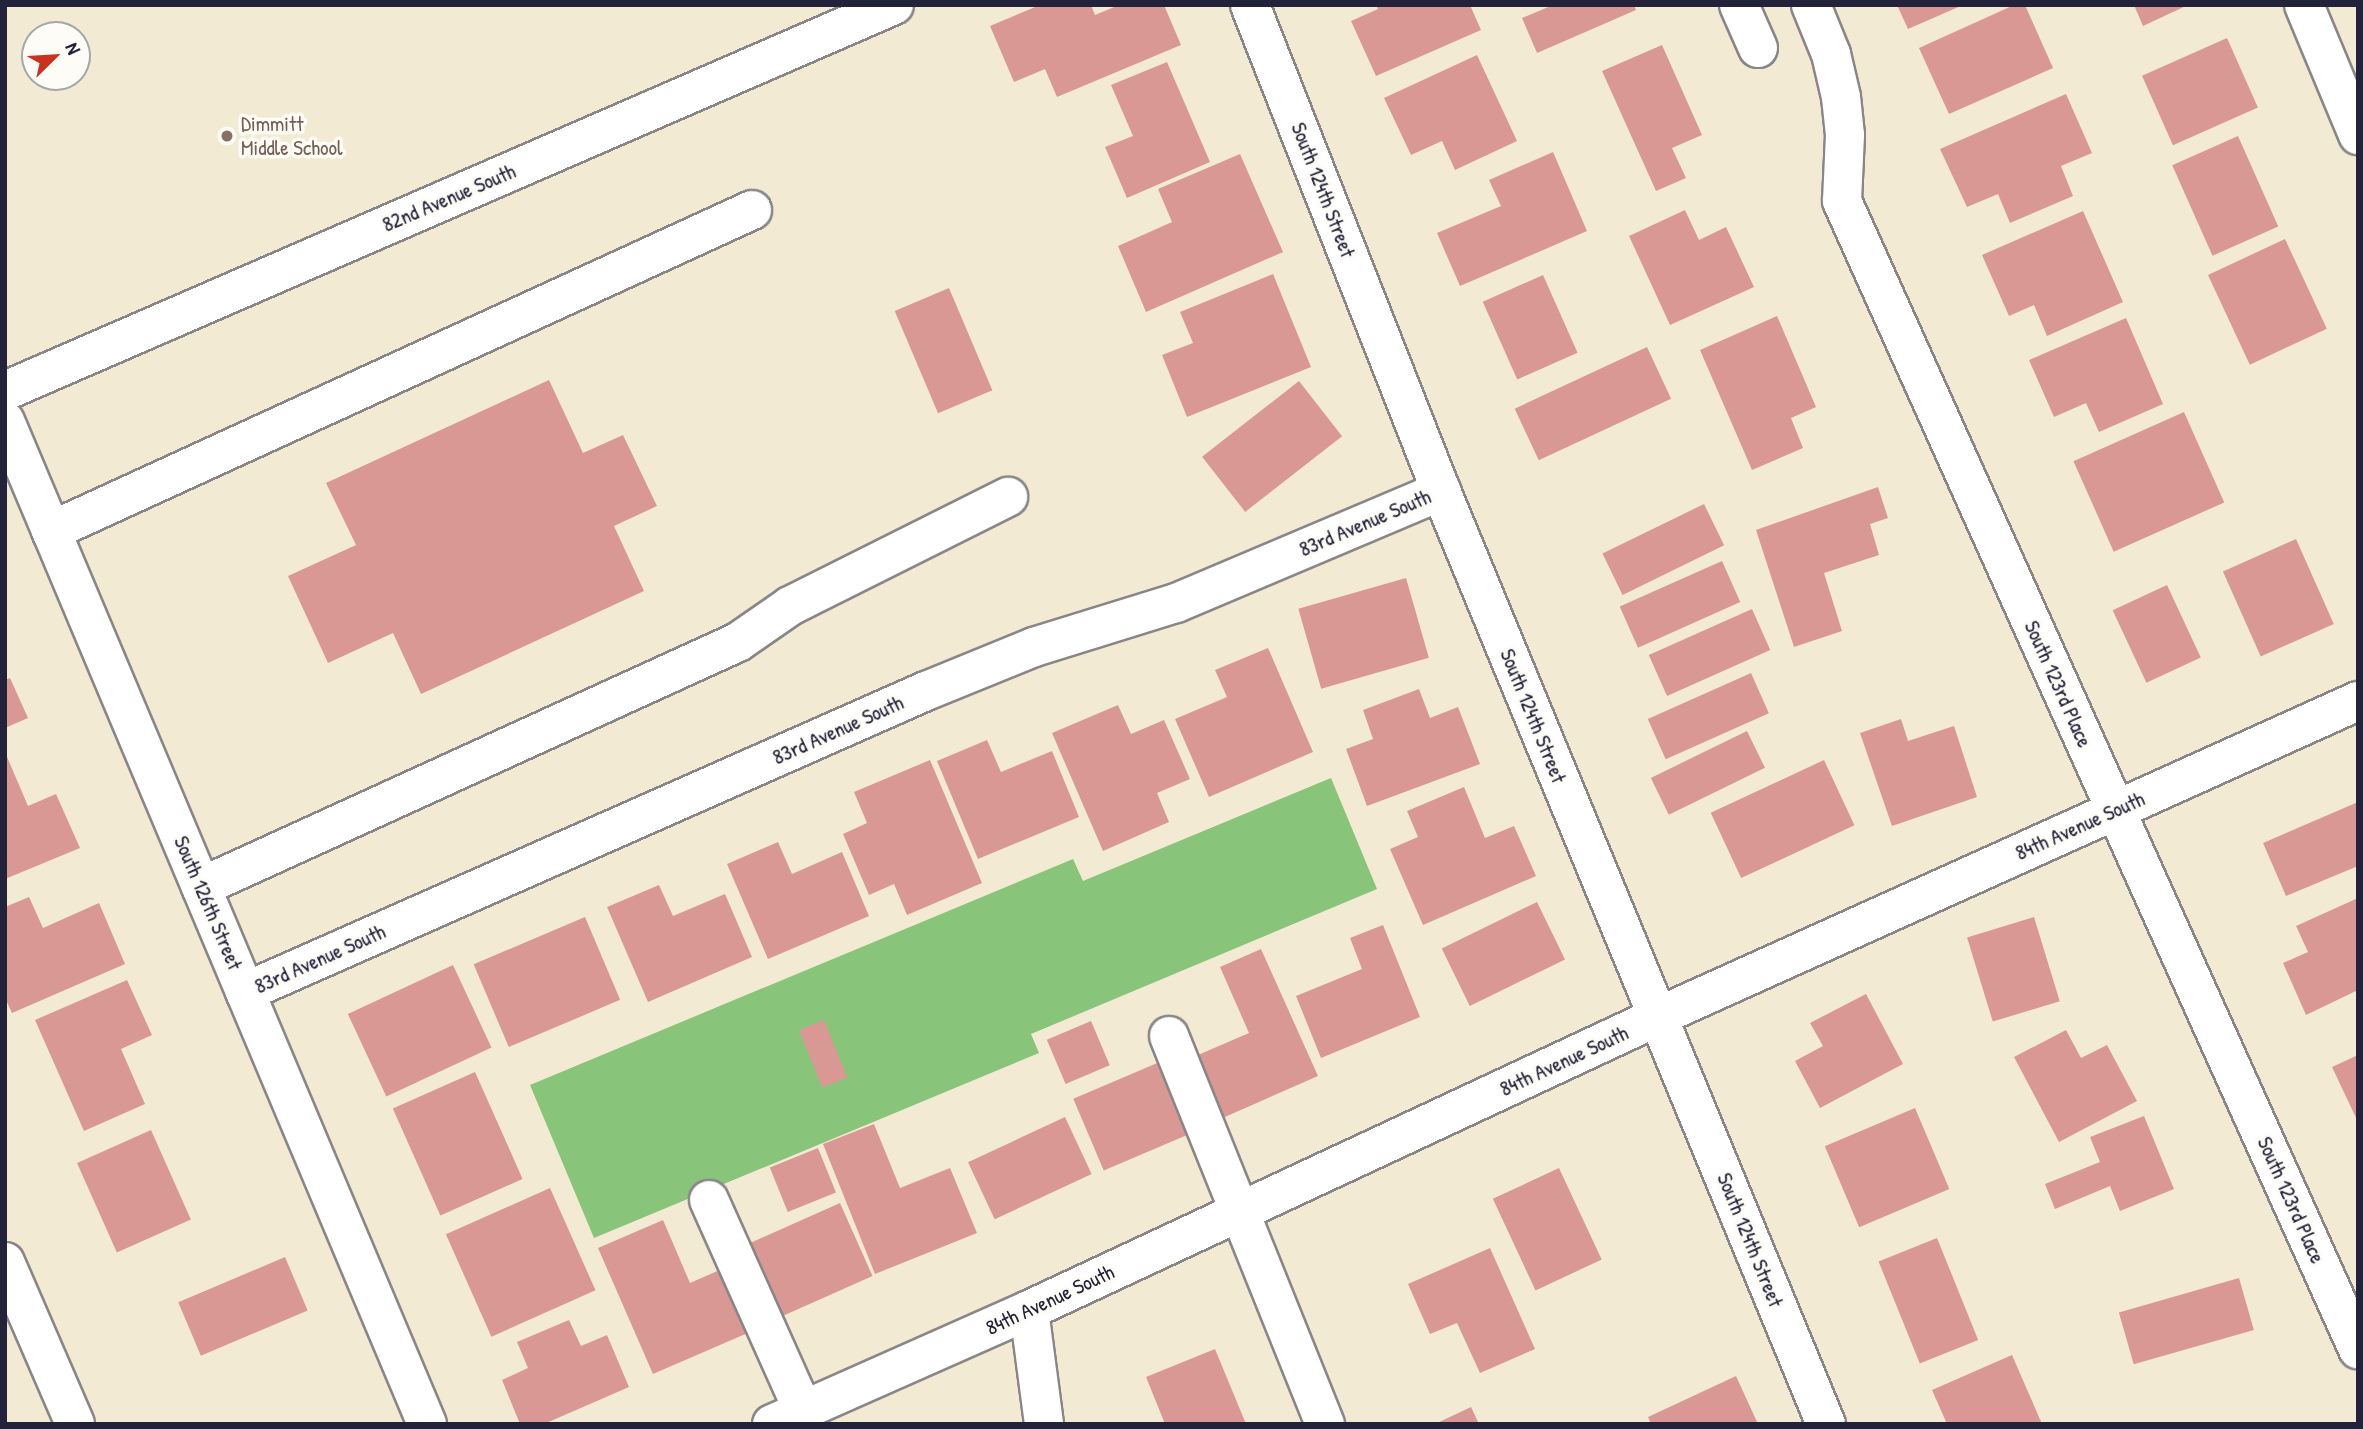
<!DOCTYPE html>
<html>
<head>
<meta charset="utf-8">
<style>
	body { margin:0 }
	#map { position:relative; width:2363px; height:1429px; overflow:hidden; background:#f3ead4; font-family:"Patrick Hand",sans-serif }
	div>[style] { position:absolute }
	.green>* { inset:0; background:#88c47a }
	.building>* { inset:0; background:#da9895; transform-origin:0 0 }
	.roads { filter:drop-shadow(2px 0 #8a8688) drop-shadow(-2px 0 #8a8688) drop-shadow(0 2px #8a8688) drop-shadow(0 -2px #8a8688) }
	.minor>* { height:38px; margin:-19px; padding:0 19px; transform-origin:19px; border-radius:19px; background:#fff }
	.dots>* { width:19px; height:19px; translate:-50% -50%; box-sizing:border-box; border:4px solid #fdfcf7; border-radius:50% }
	span { translate:-50% -50%; white-space:nowrap; text-align:center; line-height:1.15; -webkit-text-stroke:7px #fdfcf7; paint-order:stroke }
	.education-label { font-size:21px; color:#785e54 }
	.left { translate:0 -50%; text-align:left }
	.street-label { font-size:21px; color:#22223b }
	.frame { position:absolute; inset:0; border:7px solid #22223b; pointer-events:none }
	.north { position:absolute; left:21px; top:21px; width:70px; height:70px; box-sizing:border-box; background:#fdfcf7; border:2px solid #a5a5ac; border-radius:50%; rotate:66deg; font-size:19px; font-weight:700; line-height:28px; text-align:center; color:#22223b }
	.north::after { content:''; display:block; margin:auto; width:24px; height:32px; background:#c8321e; clip-path:polygon(50% 0,100% 100%,50% 72%,0 100%) }
</style>
</head>
<body>
<div id="map">
	<div class="green">
		<i style="clip-path:polygon(1331px 778px,1377px 889px,1031px 1034px,1039px 1053px,594px 1238px,530px 1085px,1073px 859px,1083px 881px)"></i>
	</div>
	<div class="building">
		<i style="clip-path:polygon(1040px 5px,1091px 5px,1095px 15px,1119px 5px,1164px 5px,1181px 45px,1057px 97px,1045px 69px,1014px 82px,990px 26px)"></i>
		<i style="clip-path:polygon(1376px 5px,1470px 5px,1481px 30px,1376px 76px,1351px 21px,1378px 9px)"></i>
		<i style="clip-path:polygon(1553px 5px,1634px 5px,1636px 10px,1537px 53px,1522px 18px)"></i>
		<i style="clip-path:polygon(1897px 5px,1963px 5px,1908px 29px)"></i>
		<i style="clip-path:polygon(2014px 5px,2025px 5px,2053px 68px,1949px 114px,1919px 48px)"></i>
		<i style="clip-path:polygon(2134px 5px,2188px 5px,2143px 26px)"></i>
		<i style="left:2227px;top:38px;width:76px;height:93px;rotate:66deg"></i>
		<i style="clip-path:polygon(1662px 45px,1702px 135px,1672px 148px,1686px 178px,1656px 191px,1602px 71px)"></i>
		<i style="clip-path:polygon(1477px 55px,1517px 141px,1455px 170px,1442px 141px,1411px 155px,1384px 98px)"></i>
		<i style="clip-path:polygon(1167px 62px,1210px 162px,1127px 198px,1105px 147px,1133px 136px,1111px 85px)"></i>
		<i style="clip-path:polygon(2066px 94px,2092px 153px,2061px 166px,2073px 196px,2010px 223px,1998px 194px,1967px 207px,1940px 149px)"></i>
		<i style="left:2238px;top:136px;width:99px;height:72px;rotate:66deg"></i>
		<i style="clip-path:polygon(1553px 152px,1587px 231px,1460px 286px,1437px 233px,1501px 206px,1489px 180px)"></i>
		<i style="clip-path:polygon(1240px 154px,1283px 252px,1146px 312px,1118px 246px,1172px 222px,1158px 189px)"></i>
		<i style="clip-path:polygon(1685px 210px,1699px 240px,1726px 227px,1754px 287px,1670px 325px,1629px 236px)"></i>
		<i style="clip-path:polygon(2083px 211px,2123px 302px,2047px 336px,2034px 305px,2009px 316px,1982px 255px)"></i>
		<i style="left:2285px;top:239px;width:99px;height:85px;rotate:65deg"></i>
		<i style="clip-path:polygon(1273px 274px,1311px 367px,1187px 417px,1162px 355px,1193px 343px,1180px 312px)"></i>
		<i style="left:1543px;top:275px;width:85px;height:66px;rotate:66deg"></i>
		<i style="left:949px;top:288px;width:111px;height:59px;rotate:67deg"></i>
		<i style="clip-path:polygon(1777px 316px,1816px 407px,1791px 418px,1803px 448px,1752px 470px,1700px 350px)"></i>
		<i style="clip-path:polygon(2126px 318px,2163px 404px,2099px 432px,2086px 403px,2054px 417px,2029px 360px)"></i>
		<i style="left:1647px;top:347px;width:57px;height:146px;rotate:65deg"></i>
		<i style="clip-path:polygon(549px 380px,583px 453px,623px 435px,657px 506px,614px 526px,644px 591px,421px 694px,393px 633px,328px 663px,288px 576px,356px 545px,326px 483px)"></i>
		<i style="left:1299px;top:381px;width:70px;height:123px;rotate:52deg"></i>
		<i style="left:2184px;top:412px;width:99px;height:121px;rotate:66deg"></i>
		<i style="clip-path:polygon(1878px 487px,1888px 518px,1870px 524px,1879px 555px,1824px 573px,1842px 631px,1794px 647px,1756px 530px)"></i>
		<i style="left:1704px;top:504px;width:46px;height:113px;rotate:64deg"></i>
		<i style="left:2296px;top:539px;width:93px;height:80px;rotate:66deg"></i>
		<i style="left:1722px;top:561px;width:45px;height:112px;rotate:66deg"></i>
		<i style="left:1406px;top:578px;width:83px;height:112px;rotate:74deg"></i>
		<i style="left:2167px;top:585px;width:80px;height:60px;rotate:65deg"></i>
		<i style="left:1752px;top:609px;width:45px;height:113px;rotate:66deg"></i>
		<i style="clip-path:polygon(1268px 648px,1313px 752px,1209px 797px,1175px 719px,1227px 697px,1215px 670px)"></i>
		<i style="left:1751px;top:673px;width:44px;height:113px;rotate:66deg"></i>
		<i style="clip-path:polygon(10px 678px,28px 718px,5px 728px,5px 680px)"></i>
		<i style="clip-path:polygon(1419px 689px,1430px 718px,1458px 707px,1480px 764px,1367px 806px,1346px 749px,1373px 739px,1363px 710px)"></i>
		<i style="clip-path:polygon(1118px 705px,1131px 734px,1164px 720px,1190px 779px,1157px 793px,1169px 822px,1103px 851px,1052px 733px)"></i>
		<i style="clip-path:polygon(1901px 719px,1908px 741px,1954px 726px,1977px 797px,1892px 826px,1860px 733px)"></i>
		<i style="left:1747px;top:731px;width:41px;height:107px;rotate:64deg"></i>
		<i style="clip-path:polygon(987px 740px,1001px 772px,1052px 751px,1079px 817px,978px 859px,937px 761px)"></i>
		<i style="clip-path:polygon(5px 752px,28px 806px,56px 794px,80px 848px,5px 879px)"></i>
		<i style="clip-path:polygon(930px 760px,982px 883px,907px 915px,894px 884px,869px 895px,843px 834px,867px 823px,854px 792px)"></i>
		<i style="left:1824px;top:760px;width:72px;height:125px;rotate:65deg"></i>
		<i style="clip-path:polygon(1464px 787px,1485px 838px,1514px 826px,1536px 876px,1423px 925px,1390px 849px,1418px 837px,1407px 811px)"></i>
		<i style="clip-path:polygon(2358px 802px,2358px 866px,2286px 896px,2263px 843px)"></i>
		<i style="clip-path:polygon(778px 842px,792px 874px,842px 852px,869px 916px,768px 959px,727px 864px)"></i>
		<i style="clip-path:polygon(659px 885px,673px 916px,725px 894px,752px 957px,648px 1002px,607px 907px)"></i>
		<i style="clip-path:polygon(29px 897px,43px 928px,99px 903px,125px 964px,12px 1013px,5px 998px,5px 907px)"></i>
		<i style="clip-path:polygon(2358px 898px,2358px 990px,2306px 1015px,2283px 963px,2308px 952px,2296px 926px)"></i>
		<i style="left:1537px;top:902px;width:64px;height:106px;rotate:64deg"></i>
		<i style="left:585px;top:917px;width:90px;height:121px;rotate:67deg"></i>
		<i style="left:2034px;top:917px;width:88px;height:70px;rotate:73deg"></i>
		<i style="clip-path:polygon(1383px 925px,1420px 1017px,1321px 1058px,1296px 996px,1362px 969px,1350px 938px)"></i>
		<i style="clip-path:polygon(1261px 949px,1318px 1076px,1218px 1120px,1191px 1058px,1249px 1033px,1220px 967px)"></i>
		<i style="left:453px;top:965px;width:91px;height:116px;rotate:65deg"></i>
		<i style="clip-path:polygon(127px 980px,152px 1035px,121px 1049px,145px 1104px,84px 1131px,35px 1020px)"></i>
		<i style="clip-path:polygon(1866px 994px,1903px 1064px,1820px 1108px,1795px 1061px,1823px 1046px,1810px 1023px)"></i>
		<i style="left:824px;top:1020px;width:62px;height:27px;rotate:68deg"></i>
		<i style="left:1091px;top:1021px;width:48px;height:48px;rotate:67deg"></i>
		<i style="clip-path:polygon(2066px 1030px,2081px 1058px,2107px 1045px,2137px 1101px,2059px 1142px,2014px 1057px)"></i>
		<i style="clip-path:polygon(2358px 1055px,2358px 1122px,2332px 1067px)"></i>
		<i style="left:1169px;top:1058px;width:78px;height:104px;rotate:67deg"></i>
		<i style="left:475px;top:1072px;width:117px;height:90px;rotate:66deg"></i>
		<i style="left:1915px;top:1108px;width:88px;height:98px;rotate:67deg"></i>
		<i style="clip-path:polygon(2144px 1116px,2174px 1189px,2120px 1211px,2110px 1186px,2055px 1209px,2045px 1184px,2100px 1162px,2090px 1137px)"></i>
		<i style="left:1065px;top:1117px;width:63px;height:107px;rotate:65deg"></i>
		<i style="clip-path:polygon(874px 1124px,900px 1188px,950px 1168px,977px 1233px,875px 1274px,823px 1144px)"></i>
		<i style="left:151px;top:1130px;width:98px;height:81px;rotate:66deg"></i>
		<i style="left:818px;top:1148px;width:48px;height:52px;rotate:68deg"></i>
		<i style="left:1559px;top:1168px;width:101px;height:73px;rotate:65deg"></i>
		<i style="left:550px;top:1188px;width:112px;height:114px;rotate:66deg"></i>
		<i style="left:840px;top:1203px;width:80px;height:107px;rotate:66deg"></i>
		<i style="clip-path:polygon(663px 1220px,690px 1283px,722px 1269px,750px 1332px,653px 1374px,598px 1248px)"></i>
		<i style="left:1937px;top:1238px;width:110px;height:63px;rotate:68deg"></i>
		<i style="clip-path:polygon(1490px 1248px,1535px 1349px,1480px 1373px,1457px 1323px,1430px 1334px,1408px 1284px)"></i>
		<i style="left:285px;top:1257px;width:58px;height:116px;rotate:67deg"></i>
		<i style="left:2239px;top:1278px;width:54px;height:125px;rotate:74deg"></i>
		<i style="clip-path:polygon(569px 1320px,581px 1346px,607px 1335px,629px 1387px,544px 1424px,520px 1424px,502px 1380px,528px 1368px,517px 1342px)"></i>
		<i style="clip-path:polygon(1215px 1349px,1246px 1424px,1165px 1424px,1146px 1377px)"></i>
		<i style="clip-path:polygon(2012px 1355px,2042px 1424px,1947px 1424px,1932px 1390px)"></i>
		<i style="clip-path:polygon(1736px 1376px,1758px 1424px,1651px 1424px,1648px 1417px)"></i>
		<i style="clip-path:polygon(1471px 1407px,1479px 1424px,1435px 1424px)"></i>
	</div>
	<div class="roads">
		<div class="minor">
			<i style="left:1250px;top:5px;width:522px;rotate:68.54deg"></i>
			<i style="left:1441px;top:491px;width:1009px;rotate:67.58deg"></i>
			<i style="left:1739px;top:5px;width:47px;rotate:66.2deg"></i>
			<i style="left:1811px;top:5px;width:53px;rotate:67.8deg"></i>
			<i style="left:1831px;top:54px;width:44px;rotate:76.9deg"></i>
			<i style="left:1841px;top:97px;width:38px;rotate:84deg"></i>
			<i style="left:1845px;top:135px;width:66px;rotate:92.6deg"></i>
			<i style="left:1842px;top:201px;width:1259px;rotate:65.8deg"></i>
			<i style="left:2304px;top:5px;width:141px;rotate:67.4deg"></i>
			<i style="left:5px;top:391px;width:969px;rotate:-23.47deg"></i>
			<i style="left:5px;top:421px;width:1088px;rotate:67.18deg"></i>
			<i style="left:51px;top:531px;width:771px;rotate:-24.6deg"></i>
			<i style="left:201px;top:887px;width:590px;rotate:-24.52deg"></i>
			<i style="left:738px;top:642px;width:63px;rotate:-34.7deg"></i>
			<i style="left:790px;top:606px;width:244px;rotate:-26.6deg"></i>
			<i style="left:245px;top:992px;width:745px;rotate:-23.85deg"></i>
			<i style="left:926px;top:691px;width:117px;rotate:-22.2deg"></i>
			<i style="left:1034px;top:647px;width:149px;rotate:-17.2deg"></i>
			<i style="left:1176px;top:603px;width:288px;rotate:-22.9deg"></i>
			<i style="left:1169px;top:1036px;width:418px;rotate:68.1deg"></i>
			<i style="left:709px;top:1200px;width:230px;rotate:65.9deg"></i>
			<i style="left:5px;top:1262px;width:176px;rotate:66.6deg"></i>
			<i style="left:1029px;top:1310px;width:115px;rotate:82.5deg"></i>
			<i style="left:772px;top:1424px;width:281px;rotate:-23.9deg"></i>
			<i style="left:1029px;top:1310px;width:693px;rotate:-25.01deg"></i>
			<i style="left:1657px;top:1017px;width:769px;rotate:-24.27deg"></i>
		</div>
	</div>
	<div class="dots">
		<i style="left:227px;top:136px;background:#8d6e63"></i>
	</div>
	<div class="education-label">
		<span class="left" style="left:241px;top:136px">Dimmitt<br>Middle School</span>
	</div>
	<div class="street-label">
		<span style="left:1323px;top:190px;rotate:69deg">South 124th Street</span>
		<span style="left:449px;top:198px;rotate:-23deg">82nd Avenue South</span>
		<span style="left:1365px;top:523px;rotate:-23deg">83rd Avenue South</span>
		<span style="left:2058px;top:684px;rotate:66deg">South 123rd Place</span>
		<span style="left:1533px;top:716px;rotate:68deg">South 124th Street</span>
		<span style="left:838px;top:730px;rotate:-24deg">83rd Avenue South</span>
		<span style="left:2080px;top:826px;rotate:-24deg">84th Avenue South</span>
		<span style="left:208px;top:903px;rotate:67deg">South 126th Street</span>
		<span style="left:320px;top:959px;rotate:-24deg">83rd Avenue South</span>
		<span style="left:1564px;top:1061px;rotate:-25deg">84th Avenue South</span>
		<span style="left:2291px;top:1200px;rotate:66deg">South 123rd Place</span>
		<span style="left:1750px;top:1240px;rotate:68deg">South 124th Street</span>
		<span style="left:1050px;top:1300px;rotate:-25deg">84th Avenue South</span>
	</div>
	<div class="frame"></div>
	<div class="north">N</div>
</div>
</body>
</html>
